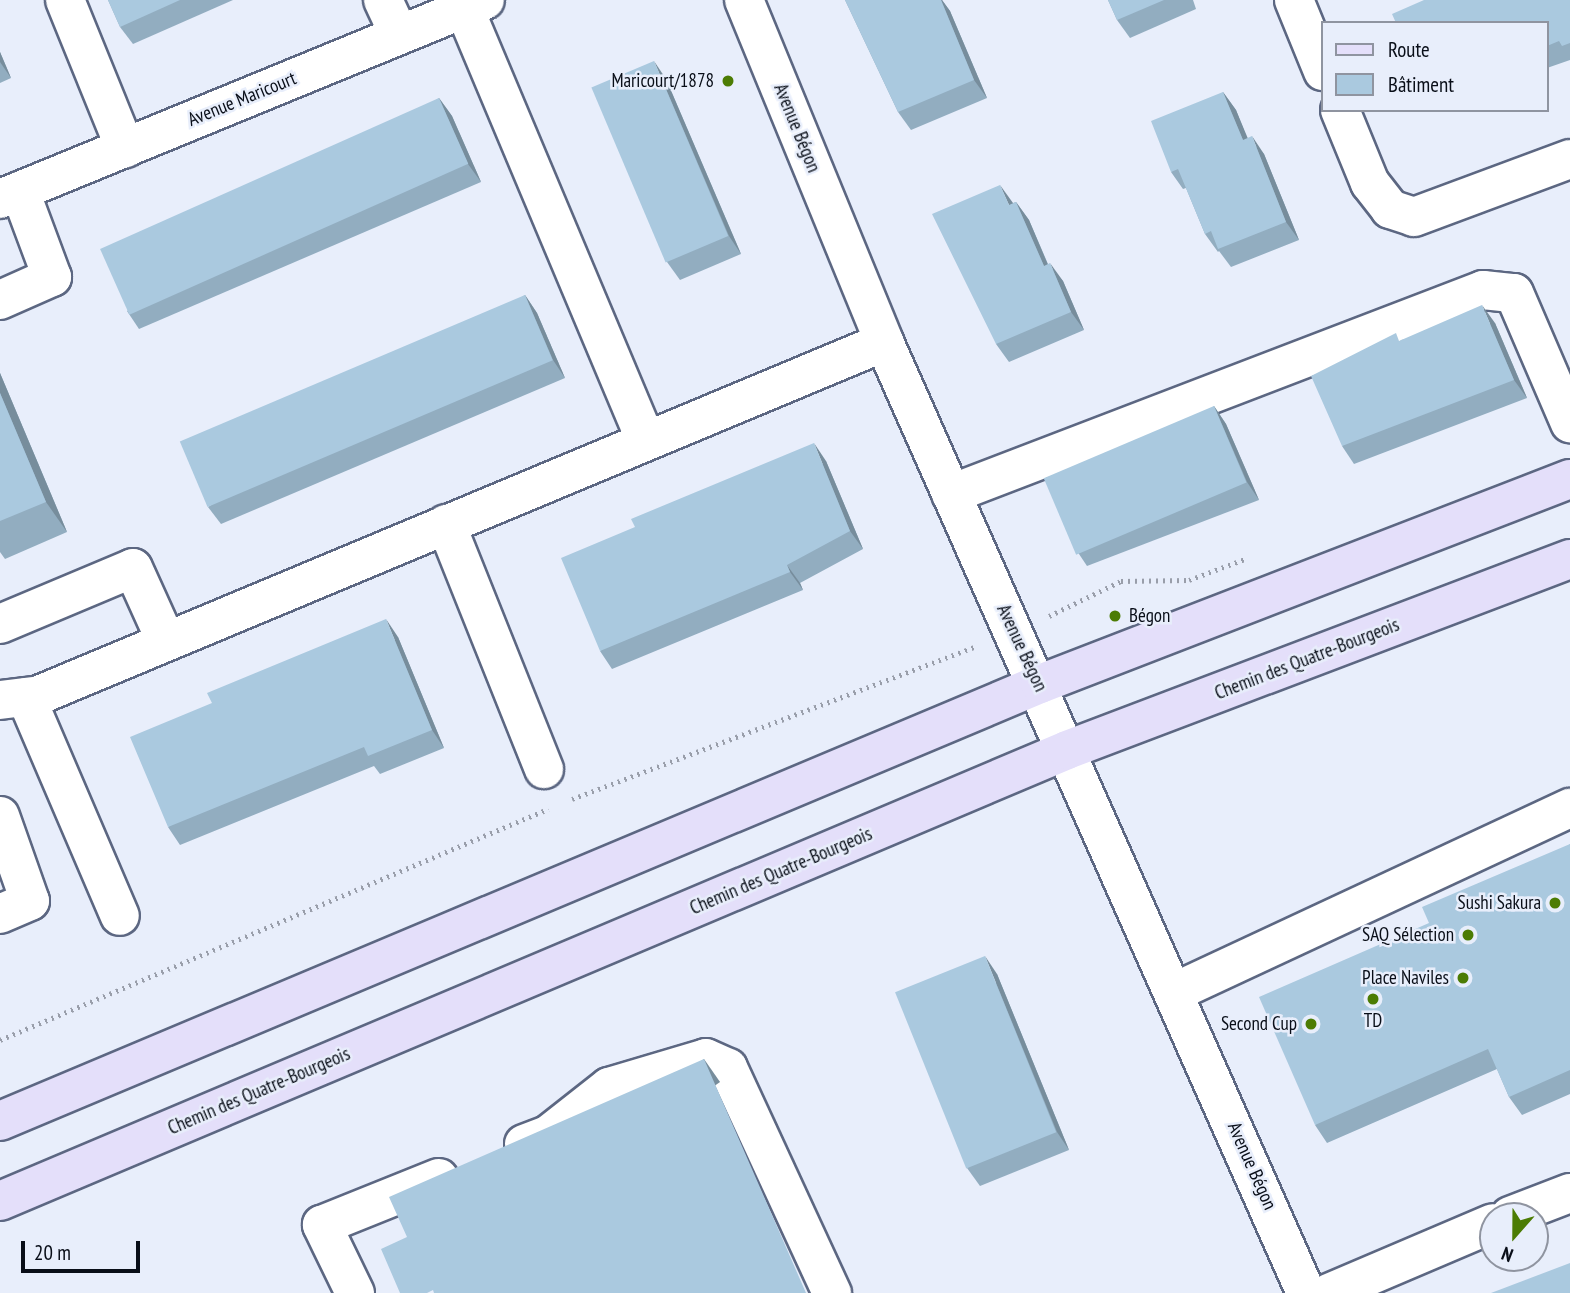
<!DOCTYPE html>
<html>
<head>
<meta charset="utf-8">
<style>
	body { margin:0 }
	#map { position:relative; width:1570px; height:1293px; overflow:hidden; background:#e8eefb; font-family:"PT Sans Narrow",sans-serif }
	div>[style] { position:absolute }
	.path>* { height:4.5px; margin-top:-2.25px; transform-origin:0; background:repeating-linear-gradient(90deg,#999eaa 0 2px,transparent 0 7px) }
	.roads { filter:drop-shadow(2px 0 #5c6782) drop-shadow(-2px 0 #5c6782) drop-shadow(0 2px #5c6782) drop-shadow(0 -2px #5c6782) }
	.minor>* { height:38px; margin:-19px; padding:0 19px; transform-origin:19px; border-radius:19px; background:#fff }
	.major>* { height:38px; margin:-19px; padding:0 19px; transform-origin:19px; border-radius:19px; background:#e4dffa }
	.wall>* { inset:0; background:#92adc0 }
	.shaded-wall>* { inset:0; background:#778d9c; transform-origin:0 0 }
	.building>* { inset:0; background:#aac9df; transform-origin:0 0 }
	.dots>* { width:19px; height:19px; translate:-50% -50%; box-sizing:border-box; border:4px solid #e8eefb; border-radius:50% }
	span { translate:-50% -50%; white-space:nowrap; text-align:center; line-height:1.15; -webkit-text-stroke:5px #e8eefb; paint-order:stroke }
	.poi-label { font-size:19px; color:#090e18 }
	.right { translate:-100% -50%; text-align:right }
	.left { translate:0 -50%; text-align:left }
	.street-label { font-size:19px; color:#090e18 }
	.legend { position:absolute; left:1321px; top:21px; width:228px; height:91px; box-sizing:border-box; background:#e8eefb; border:2px solid #8f94a0; margin:0; padding:9px 12px; list-style:none; font-size:21px; color:#090e18 }
	.legend li { display:flex; align-items:center; gap:14px; height:35px }
	.legend b { width:35px; border:2px solid #8f94a0 }
	.north { position:absolute; left:1479px; top:1202px; width:70px; height:70px; box-sizing:border-box; background:#e8eefb; border:2px solid #8f94a0; border-radius:50%; rotate:201deg; font-size:19px; font-weight:700; line-height:28px; text-align:center; color:#090e18 }
	.north::after { content:''; display:block; margin:auto; width:24px; height:32px; background:#4c7c04; clip-path:polygon(50% 0,100% 100%,50% 72%,0 100%) }
	.scale { position:absolute; left:21px; top:1241px; width:119px; height:32px; box-sizing:border-box; border:4px solid #090e18; border-top:0; padding-left:9px; font-size:21px; line-height:24px; white-space:nowrap; color:#090e18; -webkit-text-stroke:5px #e8eefb; paint-order:stroke }
</style>
</head>
<body>
<div id="map">
	<div class="path">
		<i style="left:1049px;top:616px;width:80px;rotate:-25.9deg"></i>
		<i style="left:1121px;top:581px;width:68px;rotate:-0.8deg"></i>
		<i style="left:1189px;top:580px;width:60px;rotate:-20.6deg"></i>
		<i style="left:572px;top:799px;width:432px;rotate:-20.7deg"></i>
		<i style="left:0;top:1040px;width:595px;rotate:-22.86deg"></i>
	</div>
	<div class="roads">
		<div class="minor">
			<i style="left:65px;top:0;width:160px;rotate:67.9deg"></i>
			<i style="left:383px;top:0;width:38px;rotate:65deg"></i>
			<i style="left:744px;top:0;width:370px;rotate:67.7deg"></i>
			<i style="left:884px;top:342px;width:1040px;rotate:66.07deg"></i>
			<i style="left:1294px;top:0;width:77px;rotate:67.8deg"></i>
			<i style="left:464px;top:8px;width:469px;rotate:67.2deg"></i>
			<i style="left:1340px;top:110px;width:79px;rotate:67.7deg"></i>
			<i style="left:1370px;top:183px;width:33px;rotate:52deg"></i>
			<i style="left:1390px;top:209px;width:25px;rotate:18deg"></i>
			<i style="left:1414px;top:217px;width:166px;rotate:-20.4deg"></i>
			<i style="left:0;top:199px;width:524px;rotate:-22.31deg"></i>
			<i style="left:0;top:300px;width:57px;rotate:-23.9deg"></i>
			<i style="left:52px;top:277px;width:92px;rotate:-110.4deg"></i>
			<i style="left:951px;top:494px;width:570px;rotate:-20.98deg"></i>
			<i style="left:1483px;top:290px;width:31px;rotate:6deg"></i>
			<i style="left:1514px;top:293px;width:142px;rotate:66.7deg"></i>
			<i style="left:446px;top:524px;width:264px;rotate:68.2deg"></i>
			<i style="left:0;top:624px;width:144px;rotate:-22.8deg"></i>
			<i style="left:133px;top:568px;width:80px;rotate:65.7deg"></i>
			<i style="left:26px;top:697px;width:238px;rotate:66.8deg"></i>
			<i style="left:0;top:700px;width:39px;rotate:-7deg"></i>
			<i style="left:39px;top:695px;width:916px;rotate:-22.67deg"></i>
			<i style="left:0;top:816px;width:90px;rotate:70.6deg"></i>
			<i style="left:30px;top:901px;width:33px;rotate:157deg"></i>
			<i style="left:1175px;top:992px;width:436px;rotate:-25deg"></i>
			<i style="left:524px;top:1144px;width:26px;rotate:-21deg"></i>
			<i style="left:548px;top:1135px;width:78px;rotate:-38.2deg"></i>
			<i style="left:609px;top:1087px;width:101px;rotate:-16.6deg"></i>
			<i style="left:706px;top:1058px;width:24px;rotate:24deg"></i>
			<i style="left:728px;top:1068px;width:248px;rotate:65.2deg"></i>
			<i style="left:1510px;top:1216px;width:64px;rotate:-21deg"></i>
			<i style="left:355px;top:1293px;width:76px;rotate:-115.9deg"></i>
			<i style="left:322px;top:1225px;width:126px;rotate:-21.9deg"></i>
			<i style="left:1329px;top:1293px;width:178px;rotate:-23.1deg"></i>
		</div>
		<div class="major">
			<i style="left:0;top:1121px;width:1128px;rotate:-22.79deg"></i>
			<i style="left:1040px;top:684px;width:568px;rotate:-21.15deg"></i>
			<i style="left:0;top:1201px;width:1158px;rotate:-22.91deg"></i>
			<i style="left:1067px;top:750px;width:538px;rotate:-20.79deg"></i>
		</div>
	</div>
	<div class="wall">
		<i style="clip-path:polygon(108px 0,233px 0,133px 44px,120px 27px)"></i>
		<i style="clip-path:polygon(845px 0,942px 0,950px 11px,987px 98px,911px 130px,898px 112px)"></i>
		<i style="clip-path:polygon(1108px 0,1193px 0,1196px 9px,1130px 38px,1117px 20px)"></i>
		<i style="clip-path:polygon(1570px 0,1570px 60px,1547px 68px,1547px 23px)"></i>
		<i style="clip-path:polygon(0 52px,11px 78px,0 83px)"></i>
		<i style="clip-path:polygon(666px 79px,741px 254px,680px 280px,667px 262px)"></i>
		<i style="clip-path:polygon(1223px 92px,1236px 110px,1247px 138px,1264px 154px,1299px 240px,1231px 267px,1219px 251px,1218px 252px,1205px 234px,1186px 188px,1183px 189px,1171px 172px)"></i>
		<i style="clip-path:polygon(439px 98px,452px 116px,481px 182px,139px 329px,127px 311px)"></i>
		<i style="clip-path:polygon(1016px 202px,1029px 220px,1048px 264px,1063px 281px,1084px 330px,1009px 362px,996px 344px,1013px 203px)"></i>
		<i style="clip-path:polygon(525px 295px,537px 313px,565px 378px,221px 524px,208px 507px)"></i>
		<i style="clip-path:polygon(1495px 323px,1527px 398px,1354px 464px,1342px 446px,1401px 340px)"></i>
		<i style="clip-path:polygon(0 373px,67px 532px,5px 559px,0 552px)"></i>
		<i style="clip-path:polygon(1214px 406px,1226px 424px,1259px 500px,1087px 566px,1075px 548px)"></i>
		<i style="clip-path:polygon(826px 461px,863px 549px,800px 583px,803px 590px,612px 669px,600px 651px)"></i>
		<i style="clip-path:polygon(398px 637px,444px 748px,380px 774px,374px 766px,180px 845px,168px 827px)"></i>
		<i style="clip-path:polygon(1570px 844px,1570px 1094px,1522px 1115px,1509px 1097px,1497px 1069px,1327px 1143px,1315px 1125px)"></i>
		<i style="clip-path:polygon(997px 974px,1069px 1150px,980px 1186px,967px 1168px)"></i>
	</div>
	<div class="shaded-wall">
		<i style="clip-path:polygon(941px 0,942px 0,950px 11px,987px 98px,974px 80px)"></i>
		<i style="clip-path:polygon(0 52px,11px 78px,0 62px)"></i>
		<i style="clip-path:polygon(654px 61px,666px 79px,741px 254px,729px 236px)"></i>
		<i style="clip-path:polygon(1223px 92px,1236px 110px,1256px 158px,1243px 140px)"></i>
		<i style="clip-path:polygon(439px 98px,452px 116px,481px 182px,468px 164px)"></i>
		<i style="clip-path:polygon(1252px 136px,1264px 154px,1299px 240px,1286px 222px)"></i>
		<i style="clip-path:polygon(1000px 185px,1013px 203px,1021px 223px,1009px 205px)"></i>
		<i style="clip-path:polygon(1016px 202px,1029px 220px,1056px 284px,1044px 266px)"></i>
		<i style="clip-path:polygon(1050px 263px,1063px 281px,1084px 330px,1071px 312px)"></i>
		<i style="clip-path:polygon(525px 295px,537px 313px,565px 378px,553px 360px)"></i>
		<i style="clip-path:polygon(1482px 305px,1495px 323px,1527px 398px,1514px 380px)"></i>
		<i style="clip-path:polygon(0 373px,67px 532px,46px 502px,0 393px)"></i>
		<i style="clip-path:polygon(1214px 406px,1226px 424px,1259px 500px,1247px 482px)"></i>
		<i style="clip-path:polygon(814px 443px,826px 461px,863px 549px,850px 531px)"></i>
		<i style="clip-path:polygon(787px 565px,800px 583px,803px 590px,790px 572px)"></i>
		<i style="clip-path:polygon(386px 619px,398px 637px,444px 748px,432px 730px)"></i>
		<i style="clip-path:polygon(985px 956px,997px 974px,1069px 1150px,1057px 1132px)"></i>
		<i style="left:704px;top:1059px;width:28px;height:255px;rotate:55deg"></i>
	</div>
	<div class="building">
		<i style="clip-path:polygon(108px 0,180px 0,120px 27px)"></i>
		<i style="clip-path:polygon(845px 0,941px 0,974px 80px,898px 112px)"></i>
		<i style="clip-path:polygon(1108px 0,1164px 0,1117px 20px)"></i>
		<i style="clip-path:polygon(1424px 0,1570px 0,1570px 43px,1562px 46px,1559px 41px,1547px 46px,1547px 23px,1396px 23px,1392px 14px)"></i>
		<i style="left:654px;top:61px;width:190px;height:68px;rotate:67deg"></i>
		<i style="clip-path:polygon(1223px 92px,1243px 140px,1252px 136px,1286px 222px,1218px 249px,1211px 231px,1205px 234px,1178px 169px,1171px 172px,1151px 121px)"></i>
		<i style="left:439px;top:98px;width:72px;height:371px;rotate:66deg"></i>
		<i style="clip-path:polygon(1000px 185px,1009px 205px,1016px 202px,1044px 266px,1050px 263px,1071px 312px,996px 344px,932px 214px)"></i>
		<i style="left:525px;top:295px;width:71px;height:375px;rotate:67deg"></i>
		<i style="clip-path:polygon(1482px 305px,1514px 380px,1342px 446px,1311px 376px,1396px 333px,1399px 341px)"></i>
		<i style="clip-path:polygon(0 393px,46px 502px,0 521px)"></i>
		<i style="left:1214px;top:406px;width:83px;height:185px;rotate:67deg"></i>
		<i style="clip-path:polygon(814px 443px,850px 531px,787px 565px,790px 572px,600px 651px,561px 558px,635px 527px,631px 519px)"></i>
		<i style="clip-path:polygon(386px 619px,432px 730px,368px 756px,364px 747px,168px 827px,130px 737px,212px 703px,207px 693px)"></i>
		<i style="clip-path:polygon(1570px 844px,1570px 1070px,1509px 1097px,1488px 1049px,1315px 1125px,1259px 997px,1429px 923px,1422px 907px)"></i>
		<i style="left:985px;top:956px;width:190px;height:97px;rotate:68deg"></i>
		<i style="clip-path:polygon(704px 1059px,806px 1293px,434px 1293px,433px 1290px,427px 1293px,400px 1293px,381px 1249px,407px 1237px,389px 1197px)"></i>
		<i style="clip-path:polygon(1570px 1263px,1570px 1293px,1491px 1293px)"></i>
	</div>
	<div class="dots">
		<i style="left:728px;top:81px;background:#4c7c04"></i>
		<i style="left:1115px;top:616px;background:#4c7c04"></i>
		<i style="left:1555px;top:903px;background:#4c7c04"></i>
		<i style="left:1468px;top:935px;background:#4c7c04"></i>
		<i style="left:1463px;top:978px;background:#4c7c04"></i>
		<i style="left:1373px;top:999px;background:#4c7c04"></i>
		<i style="left:1311px;top:1024px;background:#4c7c04"></i>
	</div>
	<div class="poi-label">
		<span class="right" style="left:714px;top:81px">Maricourt/1878</span>
		<span class="left" style="left:1129px;top:616px">Bégon</span>
		<span class="right" style="left:1541px;top:903px">Sushi Sakura</span>
		<span class="right" style="left:1454px;top:935px">SAQ Sélection</span>
		<span class="right" style="left:1449px;top:978px">Place Naviles</span>
		<span style="left:1373px;top:1021px">TD</span>
		<span class="right" style="left:1297px;top:1024px">Second Cup</span>
	</div>
	<div class="street-label">
		<span style="left:242px;top:99px;rotate:-22deg">Avenue Maricourt</span>
		<span style="left:797px;top:128px;rotate:68deg">Avenue Bégon</span>
		<span style="left:1022px;top:648px;rotate:65deg">Avenue Bégon</span>
		<span style="left:1307px;top:659px;rotate:-21deg">Chemin des Quatre-Bourgeois</span>
		<span style="left:781px;top:871px;rotate:-23deg">Chemin des Quatre-Bourgeois</span>
		<span style="left:259px;top:1091px;rotate:-23deg">Chemin des Quatre-Bourgeois</span>
		<span style="left:1252px;top:1166px;rotate:66deg">Avenue Bégon</span>
	</div>
	<ul class="legend">
	<li><b style="height:9px;background:#e4dffa"></b>Route</li>
	<li><b style="height:19px;background:#aac9df"></b>Bâtiment</li>
	</ul>
	<div class="north">N</div>
	<div class="scale">20 m</div>
</div>
</body>
</html>
